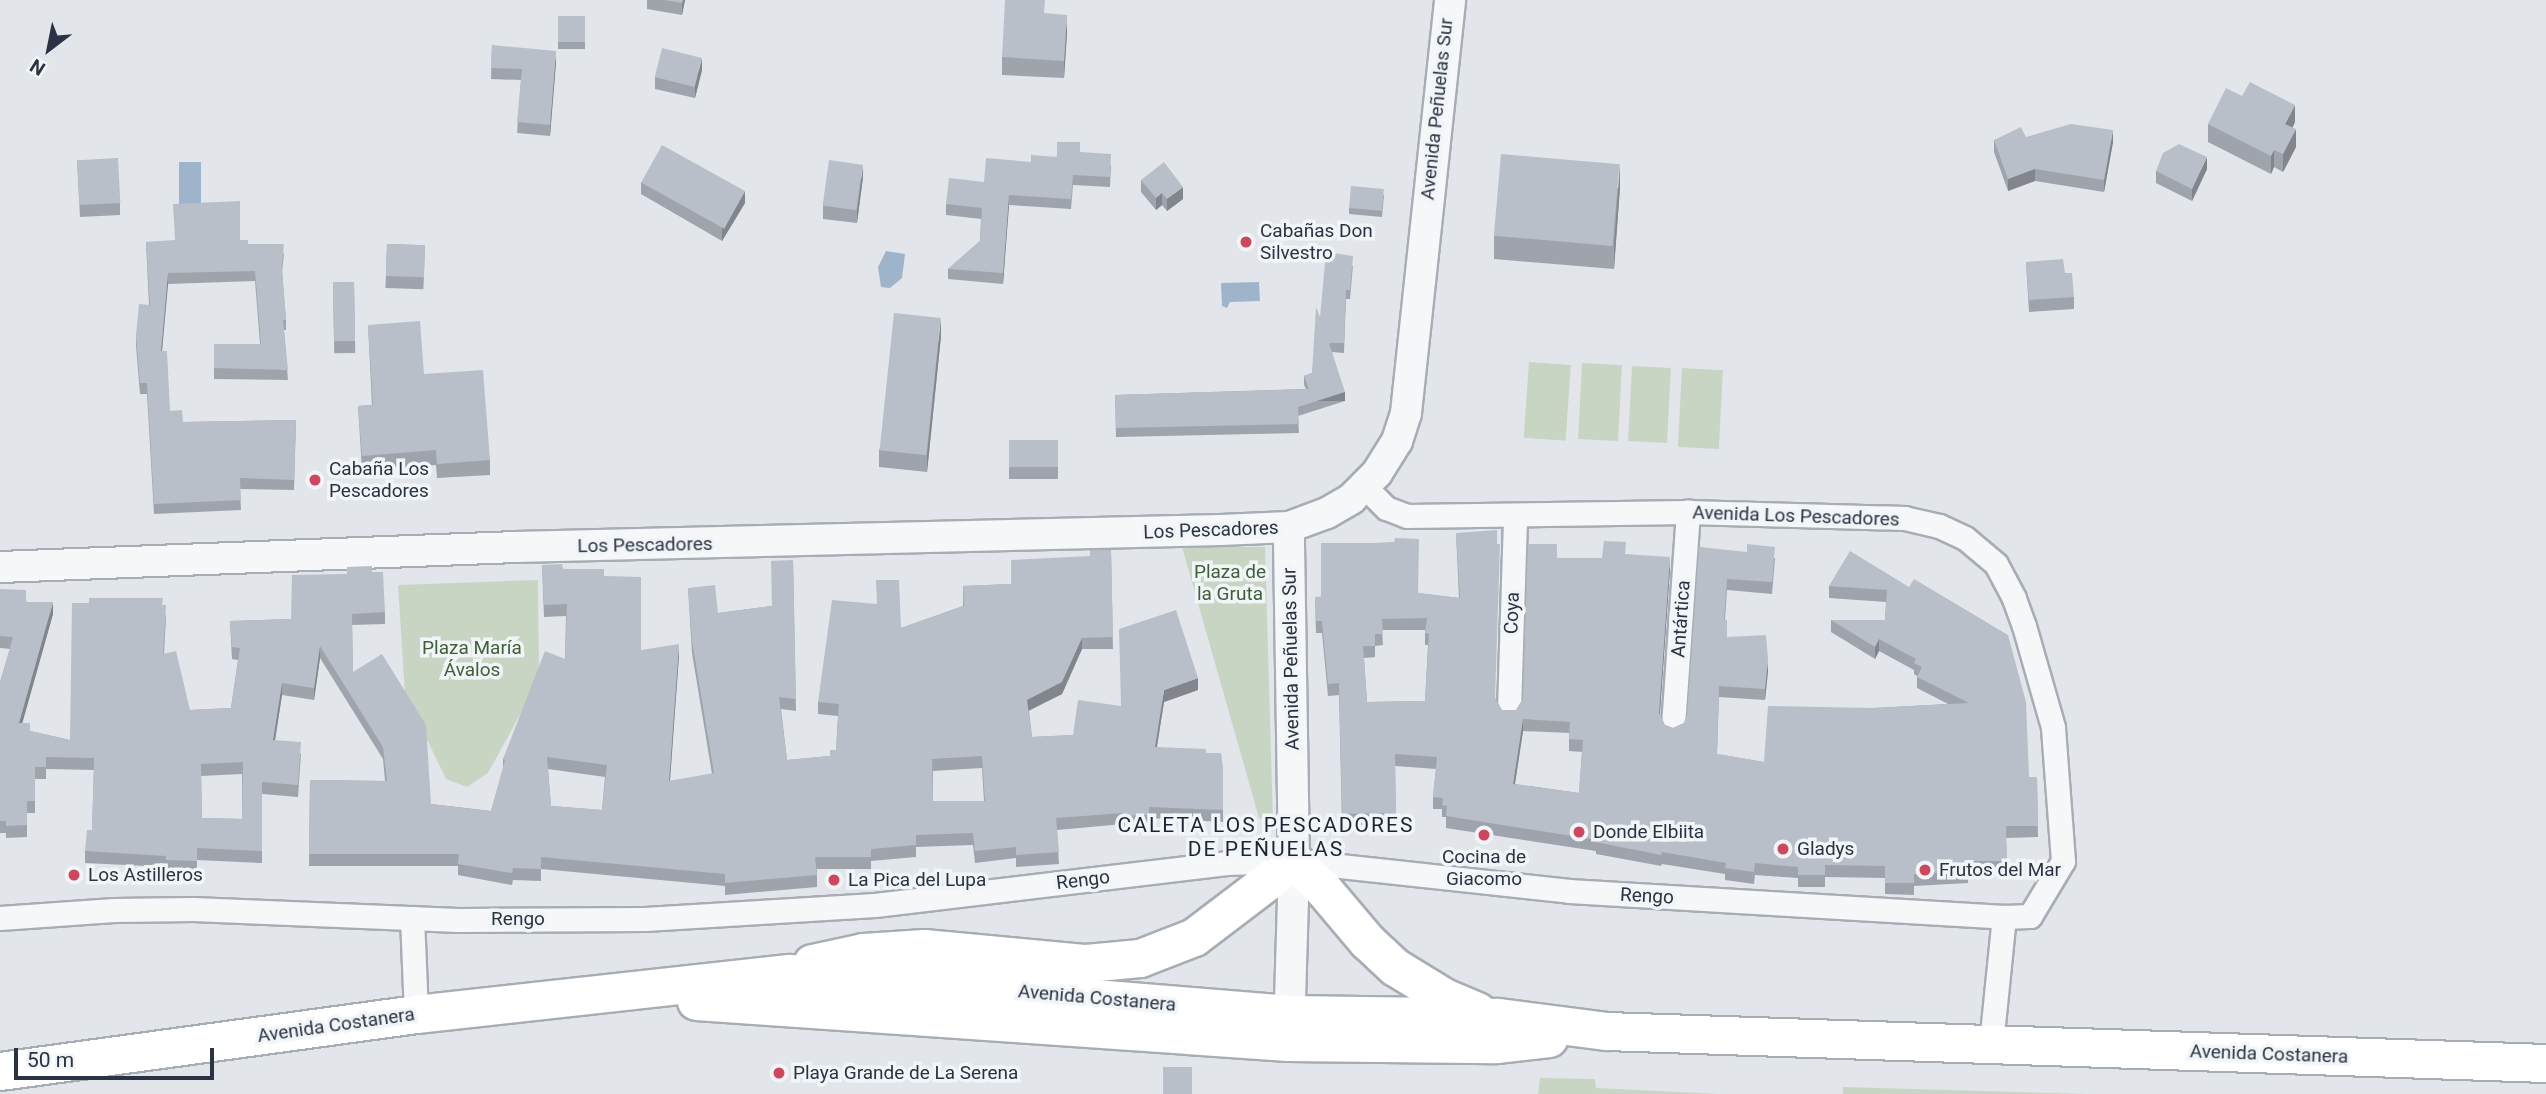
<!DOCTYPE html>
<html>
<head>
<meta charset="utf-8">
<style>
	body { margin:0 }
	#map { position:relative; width:2546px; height:1094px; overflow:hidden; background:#e2e6eb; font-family:Roboto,sans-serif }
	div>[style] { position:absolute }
	.green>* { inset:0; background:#c8d5c3; transform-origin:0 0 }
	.water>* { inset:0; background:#9db4cb; transform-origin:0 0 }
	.roads { filter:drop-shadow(2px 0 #a7adb5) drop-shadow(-2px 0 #a7adb5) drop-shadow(0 2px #a7adb5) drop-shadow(0 -2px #a7adb5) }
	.minor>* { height:23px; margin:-11.5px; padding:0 11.5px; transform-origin:11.5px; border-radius:11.5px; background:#f5f7f9 }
	.tertiary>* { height:30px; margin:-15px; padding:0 15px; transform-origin:15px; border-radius:15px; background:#f5f7f9 }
	.primary>* { height:37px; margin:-18.5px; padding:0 18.5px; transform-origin:18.5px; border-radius:18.5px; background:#fff }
	.wall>* { inset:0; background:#9fa4ac; transform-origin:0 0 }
	.shaded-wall>* { inset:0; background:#82868c; transform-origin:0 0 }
	.building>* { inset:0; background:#b9bfc8; transform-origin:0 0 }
	.dots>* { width:19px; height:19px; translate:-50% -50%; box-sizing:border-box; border:4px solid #f2f5f8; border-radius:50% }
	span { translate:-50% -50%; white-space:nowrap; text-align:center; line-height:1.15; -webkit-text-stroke:7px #f2f5f8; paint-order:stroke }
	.street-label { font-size:19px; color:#2a3343 }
	.poi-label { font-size:19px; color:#2a3343 }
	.left { translate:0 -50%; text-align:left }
	.park-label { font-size:19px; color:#3f5f37 }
	.neighbourhood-label { font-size:21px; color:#1c2434; letter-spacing:2px }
	.north { position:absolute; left:14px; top:14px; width:70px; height:70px; -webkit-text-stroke:5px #f2f5f8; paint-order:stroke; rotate:212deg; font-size:19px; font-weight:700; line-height:28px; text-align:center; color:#2a3343 }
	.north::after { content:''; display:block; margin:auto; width:24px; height:32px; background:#2a3343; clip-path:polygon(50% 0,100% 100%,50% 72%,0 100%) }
	.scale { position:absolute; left:14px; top:1048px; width:200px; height:32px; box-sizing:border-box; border:4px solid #2a3343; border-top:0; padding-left:9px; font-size:21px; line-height:24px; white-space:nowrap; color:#2a3343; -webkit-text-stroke:5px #f2f5f8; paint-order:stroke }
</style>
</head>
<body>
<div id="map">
	<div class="green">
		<i style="left:1529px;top:362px;width:42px;height:76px;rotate:4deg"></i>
		<i style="left:1582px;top:363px;width:40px;height:76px;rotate:3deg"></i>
		<i style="left:1632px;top:366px;width:39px;height:75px;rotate:3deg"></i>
		<i style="left:1682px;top:368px;width:41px;height:79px;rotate:3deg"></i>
		<i style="clip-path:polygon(1182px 547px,1265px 547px,1273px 822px,1259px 818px)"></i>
		<i style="clip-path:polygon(538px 580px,539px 680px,488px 773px,467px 787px,446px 779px,405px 694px,398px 585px)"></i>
		<i style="clip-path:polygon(1540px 1078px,1595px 1079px,1596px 1088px,1718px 1094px,1538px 1094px)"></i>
		<i style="clip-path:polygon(1843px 1087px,2087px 1094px,1843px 1094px)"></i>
	</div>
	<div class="water">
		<i style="left:179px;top:162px;width:22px;height:43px"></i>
		<i style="clip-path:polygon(886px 251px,905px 254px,902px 278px,890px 288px,881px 287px,878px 267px)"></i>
		<i style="clip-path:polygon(1259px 282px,1260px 301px,1230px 302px,1227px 308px,1222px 306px,1221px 283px)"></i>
	</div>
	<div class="roads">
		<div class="minor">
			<i style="left:1509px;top:710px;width:194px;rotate:-88.2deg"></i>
			<i style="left:1673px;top:726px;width:215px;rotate:-86deg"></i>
			<i style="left:0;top:918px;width:114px;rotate:-4deg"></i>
			<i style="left:114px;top:910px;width:79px;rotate:-0.7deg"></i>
			<i style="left:193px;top:909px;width:265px;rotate:2.4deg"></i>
			<i style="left:458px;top:920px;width:187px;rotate:-0.3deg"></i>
			<i style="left:645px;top:919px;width:230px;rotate:-3.5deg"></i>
			<i style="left:875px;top:905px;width:354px;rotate:-6.8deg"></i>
			<i style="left:1226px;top:863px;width:68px;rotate:-1.7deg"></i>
			<i style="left:1294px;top:861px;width:277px;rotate:6.2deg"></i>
			<i style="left:1569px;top:891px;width:436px;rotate:3.4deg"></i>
			<i style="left:2004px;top:917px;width:26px;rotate:-2deg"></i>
			<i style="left:2030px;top:916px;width:64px;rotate:-59deg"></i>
			<i style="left:2063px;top:861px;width:134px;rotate:-94.3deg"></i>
			<i style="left:2053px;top:727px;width:105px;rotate:-106deg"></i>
			<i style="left:2024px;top:626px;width:30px;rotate:-110deg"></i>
			<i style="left:2014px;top:598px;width:38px;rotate:-118deg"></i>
			<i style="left:1996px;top:564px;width:40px;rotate:-140deg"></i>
			<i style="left:1965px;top:538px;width:29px;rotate:-155deg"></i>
			<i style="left:1939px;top:526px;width:35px;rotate:-167deg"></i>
			<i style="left:1905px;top:518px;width:217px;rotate:-178.4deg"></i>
			<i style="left:1688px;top:512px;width:281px;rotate:179.2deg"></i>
			<i style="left:1407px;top:516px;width:22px;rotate:-159deg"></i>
			<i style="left:1386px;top:508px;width:31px;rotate:-135deg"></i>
			<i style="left:412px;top:918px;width:96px;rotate:87.6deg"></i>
			<i style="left:1991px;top:1044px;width:128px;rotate:-84.2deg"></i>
		</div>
		<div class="tertiary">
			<i style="left:0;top:567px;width:515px;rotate:-2.22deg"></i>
			<i style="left:515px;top:547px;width:706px;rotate:-1.38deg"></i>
			<i style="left:1221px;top:530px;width:68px;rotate:-2.5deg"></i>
			<i style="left:1289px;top:527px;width:40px;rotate:-20.2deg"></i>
			<i style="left:1327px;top:513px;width:28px;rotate:-30deg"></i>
			<i style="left:1351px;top:499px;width:37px;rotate:-45deg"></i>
			<i style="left:1377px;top:473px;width:38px;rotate:-58deg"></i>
			<i style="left:1397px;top:441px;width:29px;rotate:-72deg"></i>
			<i style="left:1406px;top:413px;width:415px;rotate:-83.9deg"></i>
			<i style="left:1289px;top:1034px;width:173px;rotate:-88.3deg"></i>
			<i style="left:1294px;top:861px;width:334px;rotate:-90.9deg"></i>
		</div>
		<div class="primary">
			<i style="left:812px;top:963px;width:52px;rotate:-12.2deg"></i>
			<i style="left:863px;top:952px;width:61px;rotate:-3.8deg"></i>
			<i style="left:924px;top:948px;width:163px;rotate:5.3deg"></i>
			<i style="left:1086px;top:963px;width:54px;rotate:-5.3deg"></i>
			<i style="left:1140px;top:958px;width:58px;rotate:-21.3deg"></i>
			<i style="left:1194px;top:937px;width:126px;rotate:-37.2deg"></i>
			<i style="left:1294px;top:861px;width:40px;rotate:44deg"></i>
			<i style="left:1323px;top:889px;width:68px;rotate:49.8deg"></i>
			<i style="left:1367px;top:941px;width:38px;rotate:43deg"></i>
			<i style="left:1395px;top:967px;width:57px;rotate:31.5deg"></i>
			<i style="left:1444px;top:997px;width:36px;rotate:23deg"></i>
			<i style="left:696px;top:1001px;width:593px;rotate:3.96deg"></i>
			<i style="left:1288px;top:1042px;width:208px;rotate:0.6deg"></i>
			<i style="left:1496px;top:1044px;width:53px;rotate:-6.5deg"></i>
			<i style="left:0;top:1071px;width:420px;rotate:-7.8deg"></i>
			<i style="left:416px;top:1014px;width:375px;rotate:-6.3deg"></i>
			<i style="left:789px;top:973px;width:502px;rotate:4.69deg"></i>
			<i style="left:1289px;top:1014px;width:209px;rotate:0.8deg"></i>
			<i style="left:1498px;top:1017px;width:109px;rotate:7.4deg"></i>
			<i style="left:1606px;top:1031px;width:941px;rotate:1.95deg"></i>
		</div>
	</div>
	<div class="wall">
		<i style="clip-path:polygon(647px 0,685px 0,682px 15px,647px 9px)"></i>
		<i style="clip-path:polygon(1045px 13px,1067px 33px,1064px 78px,1002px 75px,1002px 57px)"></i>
		<i style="left:558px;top:16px;width:27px;height:33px"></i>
		<i style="clip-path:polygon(492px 45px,556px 62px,550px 136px,517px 133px,521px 80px,491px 79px)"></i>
		<i style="clip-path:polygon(702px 70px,695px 98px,655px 89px,655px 77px)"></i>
		<i style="clip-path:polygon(2295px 122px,2293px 127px,2296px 147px,2283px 172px,2274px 167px,2271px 174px,2208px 142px,2208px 124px)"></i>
		<i style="clip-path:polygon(2026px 137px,2113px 142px,2104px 192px,2035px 181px,2008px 191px,1994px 152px,1994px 140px)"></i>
		<i style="clip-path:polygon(1080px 152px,1111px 165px,1110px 187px,1073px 185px,1071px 209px,1009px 205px,1003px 284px,948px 279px,948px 269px,980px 241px,981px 219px,946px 215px,946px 204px,984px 182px,1031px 162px)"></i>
		<i style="clip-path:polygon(77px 160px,120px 203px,120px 215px,80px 217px)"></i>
		<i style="clip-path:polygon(2207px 169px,2192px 201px,2156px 183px,2156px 171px)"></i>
		<i style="clip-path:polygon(863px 177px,857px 223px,823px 219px,823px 206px)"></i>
		<i style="clip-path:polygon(1141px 180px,1183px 199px,1167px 211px,1162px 205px,1156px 210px,1141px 192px)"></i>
		<i style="clip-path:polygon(641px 182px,745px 203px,722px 241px,641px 194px)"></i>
		<i style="clip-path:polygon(1620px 187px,1614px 269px,1494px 259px,1494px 236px)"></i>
		<i style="clip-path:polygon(1384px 195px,1382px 217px,1349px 214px,1349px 208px)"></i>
		<i style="clip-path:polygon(240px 240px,248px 244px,284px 254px,282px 272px,286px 320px,286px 330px,284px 330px,288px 380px,214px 379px,214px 344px,260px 344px,255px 281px,168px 284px,162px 351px,170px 411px,183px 422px,296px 420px,294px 490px,240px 489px,241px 510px,154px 514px,147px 394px,140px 394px,136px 346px,136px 335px,149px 305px,146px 242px)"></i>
		<i style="left:387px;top:244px;width:38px;height:44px;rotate:2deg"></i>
		<i style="clip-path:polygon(2026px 262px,2065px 273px,2074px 297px,2074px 309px,2029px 312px)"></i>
		<i style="clip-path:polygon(1353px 265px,1350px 299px,1346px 299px,1344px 353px,1332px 352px,1345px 401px,1298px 416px,1299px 433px,1116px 437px,1115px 395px,1306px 389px,1304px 385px,1304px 376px,1312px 373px,1320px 317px)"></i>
		<i style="left:354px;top:282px;width:71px;height:21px;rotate:89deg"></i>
		<i style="clip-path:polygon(368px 325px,490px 460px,490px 475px,437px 478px,436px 465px,362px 470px,358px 406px,372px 405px)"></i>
		<i style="clip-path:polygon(941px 336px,927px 472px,879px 467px,879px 450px)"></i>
		<i style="left:1009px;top:440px;width:49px;height:39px"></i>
		<i style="clip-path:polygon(evenodd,1456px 533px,1495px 698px,1502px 710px,1516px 710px,1523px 699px,1557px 558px,1602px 558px,1626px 554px,1670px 569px,1660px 715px,1665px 725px,1673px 728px,1684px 723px,1687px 715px,1699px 547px,1775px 558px,1772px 594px,1727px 590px,1725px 620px,1727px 637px,1768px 671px,1765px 700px,1719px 697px,1717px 754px,1764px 762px,1874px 708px,1948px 704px,1917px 688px,1917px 676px,1914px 674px,1914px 670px,1879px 651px,1875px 659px,1831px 632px,1831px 620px,1885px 620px,1886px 602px,1829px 598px,1829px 586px,1909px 587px,2029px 777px,2037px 777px,2038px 837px,2006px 838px,2007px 872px,1968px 873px,1968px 883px,1914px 886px,1914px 895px,1885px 894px,1885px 878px,1825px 877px,1825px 887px,1798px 887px,1798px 878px,1755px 875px,1754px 884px,1725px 880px,1725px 874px,1662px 864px,1661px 866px,1596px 854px,1596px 851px,1446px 828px,1446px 817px,1442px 817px,1442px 809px,1433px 809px,1433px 797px,1436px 769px,1395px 766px,1396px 825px,1342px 825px,1339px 695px,1328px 696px,1322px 633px,1316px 633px,1315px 597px,1418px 593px,1459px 598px,1456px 533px,1382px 630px,1425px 630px,1425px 645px,1428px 645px,1425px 701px,1367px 702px,1364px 658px,1375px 657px,1375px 646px,1383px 645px,1382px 630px,1456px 533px,1523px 731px,1569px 733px,1569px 751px,1582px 752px,1579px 793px,1515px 784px,1523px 731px)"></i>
		<i style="clip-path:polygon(evenodd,1111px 550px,1113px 649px,1082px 649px,1062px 694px,1029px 711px,1032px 737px,1073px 735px,1120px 706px,1198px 690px,1164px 702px,1157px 747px,1206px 753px,1223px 767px,1223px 822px,1149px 818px,1149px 827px,1123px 828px,1123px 824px,1057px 830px,1059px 864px,1016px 867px,1016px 858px,975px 863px,973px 845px,916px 847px,916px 857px,871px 861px,871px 869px,817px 869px,817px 887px,725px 895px,725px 886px,541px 869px,541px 881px,513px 880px,512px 885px,458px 875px,458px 866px,309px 866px,310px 780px,385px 781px,383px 759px,320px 658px,314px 700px,282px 695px,275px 741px,301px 754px,298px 797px,262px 794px,262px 863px,197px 860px,197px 873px,166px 872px,166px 867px,85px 863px,85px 851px,92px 830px,94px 770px,46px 769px,46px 779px,35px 779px,35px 813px,27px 813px,27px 837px,6px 838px,6px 833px,0 833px,0 682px,10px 649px,0 648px,0 589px,53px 614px,22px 723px,30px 731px,70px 740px,89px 603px,163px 605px,166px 617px,164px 654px,190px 710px,231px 708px,238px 660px,232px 659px,230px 621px,291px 619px,347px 574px,372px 572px,385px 612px,385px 624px,352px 625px,353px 672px,431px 804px,491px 811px,503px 769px,503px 759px,565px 659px,566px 616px,544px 617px,542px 565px,604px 576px,641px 650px,679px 655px,670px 781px,712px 774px,692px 653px,688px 588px,718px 613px,772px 606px,793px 560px,796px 711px,781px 709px,787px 760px,830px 756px,836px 750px,838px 716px,818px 714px,818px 702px,901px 628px,963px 606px,963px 586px,1011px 584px,1090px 556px,1111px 550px,982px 768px,984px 801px,933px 801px,933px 771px,982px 768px,1111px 550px,548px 769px,605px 777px,602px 810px,551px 806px,548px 769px,1111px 550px,242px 774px,242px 819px,202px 818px,201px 776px,242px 774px)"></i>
	</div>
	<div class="shaded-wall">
		<i style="clip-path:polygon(683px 0,685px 0,682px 15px,682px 3px)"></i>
		<i style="clip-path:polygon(1067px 15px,1067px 33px,1064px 78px,1064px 61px)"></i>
		<i style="clip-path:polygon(556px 51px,556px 62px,550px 136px,550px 125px)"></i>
		<i style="clip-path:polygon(702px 58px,702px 70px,695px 98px,695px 86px)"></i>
		<i style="clip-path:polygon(2295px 105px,2295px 122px,2285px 141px,2285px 124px)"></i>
		<i style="clip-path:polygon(2296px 129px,2296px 147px,2283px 172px,2283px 154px)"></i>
		<i style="clip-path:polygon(2113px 130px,2113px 142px,2104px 192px,2104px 180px)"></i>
		<i style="clip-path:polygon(2274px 150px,2274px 167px,2271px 174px,2271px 156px)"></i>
		<i style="clip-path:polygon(2207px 157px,2207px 169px,2192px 201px,2192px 189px)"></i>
		<i style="clip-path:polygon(1620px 164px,1620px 187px,1614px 269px,1614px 246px)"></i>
		<i style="clip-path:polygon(863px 165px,863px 177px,857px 223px,857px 211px)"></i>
		<i style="clip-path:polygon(2035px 169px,2035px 181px,2008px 191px,2008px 179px)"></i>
		<i style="clip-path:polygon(1183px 187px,1183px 199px,1167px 211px,1167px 199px)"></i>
		<i style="clip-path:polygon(745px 191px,745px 203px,722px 241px,722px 229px)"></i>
		<i style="clip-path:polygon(1162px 193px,1162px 205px,1156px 210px,1156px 198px)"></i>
		<i style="clip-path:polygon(1009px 195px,1009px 205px,1003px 284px,1003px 273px)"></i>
		<i style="clip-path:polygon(168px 273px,168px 284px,161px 362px,161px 351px)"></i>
		<i style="clip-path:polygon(941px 318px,941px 336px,927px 472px,927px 455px)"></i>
		<i style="left:1345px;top:392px;width:9px;height:49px;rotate:90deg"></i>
		<i style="clip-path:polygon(1670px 557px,1670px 569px,1659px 725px,1659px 713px)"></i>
		<i style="clip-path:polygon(53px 602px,53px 614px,19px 735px,19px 723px)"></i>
		<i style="clip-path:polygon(1082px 638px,1082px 649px,1062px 694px,1027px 711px,1027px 700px)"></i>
		<i style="clip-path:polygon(1879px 639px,1879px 651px,1875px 659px,1875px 647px)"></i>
		<i style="clip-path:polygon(679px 644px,679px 655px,669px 793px,669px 781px)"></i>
		<i style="clip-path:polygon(320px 646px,320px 658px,314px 700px,314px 688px)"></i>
		<i style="clip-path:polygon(1768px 659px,1768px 671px,1765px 700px,1765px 689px)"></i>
		<i style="clip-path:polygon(1198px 678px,1198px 690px,1164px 702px,1155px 758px,1155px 747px,1164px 690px)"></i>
		<i style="clip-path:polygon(282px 683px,282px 695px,273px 752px,273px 740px)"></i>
		<i style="clip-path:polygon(1523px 719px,1523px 731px,1513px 796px,1513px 784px)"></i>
	</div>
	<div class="building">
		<i style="clip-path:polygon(665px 0,683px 0,682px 3px)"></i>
		<i style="clip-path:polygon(1005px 0,1045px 0,1044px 13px,1067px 15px,1064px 61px,1002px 57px)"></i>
		<i style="left:558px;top:16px;width:27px;height:26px"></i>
		<i style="clip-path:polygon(492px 45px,556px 51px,550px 125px,517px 122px,522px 69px,491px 68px)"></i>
		<i style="left:662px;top:48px;width:41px;height:30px;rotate:14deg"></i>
		<i style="clip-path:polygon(2250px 82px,2295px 105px,2285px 124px,2296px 129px,2283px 154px,2274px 150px,2271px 156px,2208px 124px,2226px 88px,2242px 96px)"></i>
		<i style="clip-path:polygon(2071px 124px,2113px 130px,2104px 180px,2035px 169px,2008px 179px,1994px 140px,2021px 127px,2026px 137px)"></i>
		<i style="clip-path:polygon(1057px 142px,1080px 142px,1080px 152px,1111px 154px,1110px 177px,1073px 175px,1071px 199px,1009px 195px,1003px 273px,948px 269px,980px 241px,982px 208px,946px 204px,949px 178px,984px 182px,986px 158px,1031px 162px,1031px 155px,1057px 157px)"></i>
		<i style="clip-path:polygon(2179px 144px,2207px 157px,2192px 189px,2156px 171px,2163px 153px)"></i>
		<i style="left:662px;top:145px;width:95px;height:43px;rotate:29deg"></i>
		<i style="left:1501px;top:154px;width:119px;height:82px;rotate:5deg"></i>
		<i style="left:118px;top:158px;width:45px;height:41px;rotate:87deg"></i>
		<i style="left:829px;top:160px;width:34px;height:46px;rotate:8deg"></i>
		<i style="clip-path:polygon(1164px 162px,1183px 187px,1167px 199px,1162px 193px,1156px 198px,1141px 180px)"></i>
		<i style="left:1351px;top:186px;width:33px;height:22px;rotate:5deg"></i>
		<i style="clip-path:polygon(240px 201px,240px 240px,248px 240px,248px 244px,284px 244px,282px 267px,286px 320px,283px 320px,288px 370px,214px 368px,214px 344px,261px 344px,255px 271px,168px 273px,161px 351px,167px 351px,170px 411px,182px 410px,183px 422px,296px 420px,294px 480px,240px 478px,241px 500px,154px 504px,147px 383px,140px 383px,136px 335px,139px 304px,150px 305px,146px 242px,175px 240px,173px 204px)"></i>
		<i style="left:387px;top:244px;width:38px;height:32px;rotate:2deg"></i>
		<i style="clip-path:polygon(1326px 252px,1353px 256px,1350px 290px,1346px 290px,1344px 343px,1329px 343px,1345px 392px,1298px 407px,1299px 424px,1116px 428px,1115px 395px,1309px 389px,1304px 376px,1312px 373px,1316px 307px,1320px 317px)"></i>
		<i style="clip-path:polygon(2063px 259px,2065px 273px,2072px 273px,2074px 297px,2029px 300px,2026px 262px)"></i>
		<i style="left:354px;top:282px;width:59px;height:21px;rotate:89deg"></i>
		<i style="left:894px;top:313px;width:47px;height:138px;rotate:6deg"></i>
		<i style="clip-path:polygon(420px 321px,424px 374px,483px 370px,490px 460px,437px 464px,436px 450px,362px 456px,358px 406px,373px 405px,368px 325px)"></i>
		<i style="left:1009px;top:440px;width:49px;height:27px"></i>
		<i style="clip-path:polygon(evenodd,1497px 530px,1497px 544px,1500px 544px,1495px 698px,1502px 710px,1516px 710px,1523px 699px,1528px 544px,1557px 544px,1557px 558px,1602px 558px,1604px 541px,1626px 542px,1625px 554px,1670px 557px,1659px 713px,1665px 725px,1673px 728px,1684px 723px,1687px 715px,1699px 547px,1747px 552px,1747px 544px,1775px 547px,1772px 582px,1727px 579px,1724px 620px,1727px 620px,1727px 637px,1766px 635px,1768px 659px,1765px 689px,1719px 686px,1717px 754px,1764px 762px,1768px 706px,1874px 708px,1969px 703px,1917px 677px,1922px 667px,1914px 663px,1916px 659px,1879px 639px,1875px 647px,1831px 620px,1885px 620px,1887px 590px,1829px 586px,1850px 551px,1909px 587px,1914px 579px,2008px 635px,2026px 702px,2029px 777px,2037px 777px,2038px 826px,2006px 826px,2007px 861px,1968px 861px,1968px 871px,1914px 874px,1914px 883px,1885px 883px,1885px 866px,1825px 865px,1825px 875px,1798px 875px,1798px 867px,1755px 863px,1754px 872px,1725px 868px,1726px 863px,1662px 852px,1661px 855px,1596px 842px,1597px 840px,1446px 816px,1447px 806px,1442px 805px,1443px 798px,1433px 797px,1437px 757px,1395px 754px,1396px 813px,1342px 814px,1339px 683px,1328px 684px,1322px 621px,1316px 621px,1315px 597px,1321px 597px,1321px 543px,1372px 543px,1394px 542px,1395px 538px,1419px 539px,1418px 593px,1460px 598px,1456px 533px,1497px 530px,1427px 618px,1425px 633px,1429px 634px,1425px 701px,1367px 702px,1363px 646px,1375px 646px,1375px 634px,1383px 634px,1382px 619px,1427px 618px,1497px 530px,1523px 719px,1570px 722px,1569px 739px,1583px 740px,1579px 793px,1513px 784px,1523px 719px)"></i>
		<i style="clip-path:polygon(evenodd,1090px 550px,1111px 550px,1113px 637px,1082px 638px,1062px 682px,1027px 700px,1032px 737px,1073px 735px,1078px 700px,1121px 706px,1119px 629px,1176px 610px,1198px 678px,1164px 690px,1155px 747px,1206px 749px,1206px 753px,1221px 753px,1223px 767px,1223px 810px,1149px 807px,1149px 815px,1123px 816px,1123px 813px,1056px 818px,1059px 852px,1016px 855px,1016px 847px,975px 851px,973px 833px,916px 835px,916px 845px,871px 849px,871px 857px,815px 857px,817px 875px,725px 883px,725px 874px,541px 857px,541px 869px,513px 868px,512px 873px,458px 864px,459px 854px,309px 854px,310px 780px,387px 781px,383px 747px,320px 646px,314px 688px,282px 683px,273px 740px,301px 742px,298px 785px,262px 782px,262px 851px,197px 848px,197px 861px,166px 860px,166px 856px,85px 851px,87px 830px,92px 830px,94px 758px,46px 757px,46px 767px,35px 767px,35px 801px,27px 801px,27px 825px,6px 826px,6px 821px,0 821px,0 682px,13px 637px,0 636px,0 589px,26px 590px,26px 602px,53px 602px,19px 723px,30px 723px,30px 731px,70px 740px,72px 603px,89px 603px,89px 598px,163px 598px,162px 605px,166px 605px,163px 654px,176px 651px,190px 710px,231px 708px,240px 648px,232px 647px,230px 621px,291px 619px,292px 575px,347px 574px,347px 567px,372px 566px,372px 572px,383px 572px,385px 612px,352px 614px,353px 672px,382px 654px,426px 725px,431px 804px,491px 811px,505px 760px,503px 759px,545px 651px,565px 659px,567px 604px,544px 605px,542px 565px,562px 564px,563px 569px,604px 569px,604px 576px,641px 577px,641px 650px,679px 644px,669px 781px,714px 773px,692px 641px,688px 588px,715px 585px,718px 613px,772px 606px,771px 561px,793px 560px,796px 699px,779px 697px,787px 760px,830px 756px,830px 750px,836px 750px,839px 704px,818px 702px,832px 600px,877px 604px,876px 580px,899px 580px,901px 628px,964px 606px,963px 586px,1011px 584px,1011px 560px,1090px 556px,1090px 550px,982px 756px,985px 801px,933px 801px,932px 759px,982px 756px,1090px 550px,547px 757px,607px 765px,602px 810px,551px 806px,547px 757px,1090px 550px,243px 762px,242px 819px,202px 818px,201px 764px,243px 762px)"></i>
		<i style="left:1192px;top:1067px;width:27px;height:29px;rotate:90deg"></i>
	</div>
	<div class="dots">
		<i style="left:1246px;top:242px;background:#d0475d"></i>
		<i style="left:315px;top:480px;background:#d0475d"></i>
		<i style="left:1579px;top:832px;background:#d0475d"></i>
		<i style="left:1484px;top:835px;background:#d0475d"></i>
		<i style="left:1783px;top:849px;background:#d0475d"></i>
		<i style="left:1925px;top:870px;background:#d0475d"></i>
		<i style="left:74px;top:875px;background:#d0475d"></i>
		<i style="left:834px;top:880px;background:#d0475d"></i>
		<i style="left:779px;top:1073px;background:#d0475d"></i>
	</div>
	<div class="street-label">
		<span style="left:1437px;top:109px;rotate:-84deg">Avenida Peñuelas Sur</span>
		<span style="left:1796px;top:516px;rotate:2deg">Avenida Los Pescadores</span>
		<span style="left:1211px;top:530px;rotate:-2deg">Los Pescadores</span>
		<span style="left:645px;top:545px;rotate:-1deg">Los Pescadores</span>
		<span style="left:1512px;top:613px;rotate:-88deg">Coya</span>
		<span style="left:1681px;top:619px;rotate:-86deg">Antártica</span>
		<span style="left:1291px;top:659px;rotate:-91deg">Avenida Peñuelas Sur</span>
		<span style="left:1083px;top:880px;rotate:-7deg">Rengo</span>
		<span style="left:1647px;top:896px;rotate:3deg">Rengo</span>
		<span style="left:518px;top:919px">Rengo</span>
		<span style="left:1097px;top:998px;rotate:5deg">Avenida Costanera</span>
		<span style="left:336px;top:1025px;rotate:-8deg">Avenida Costanera</span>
		<span style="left:2269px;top:1054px;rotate:2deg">Avenida Costanera</span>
	</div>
	<div class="poi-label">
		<span class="left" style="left:1260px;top:242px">Cabañas Don<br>Silvestro</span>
		<span class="left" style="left:329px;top:480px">Cabaña Los<br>Pescadores</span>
		<span class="left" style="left:1593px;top:832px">Donde Elbiita</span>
		<span class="left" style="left:1797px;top:849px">Gladys</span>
		<span style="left:1484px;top:868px">Cocina de<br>Giacomo</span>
		<span class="left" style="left:1939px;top:870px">Frutos del Mar</span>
		<span class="left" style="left:88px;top:875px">Los Astilleros</span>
		<span class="left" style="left:848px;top:880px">La Pica del Lupa</span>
		<span class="left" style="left:793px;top:1073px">Playa Grande de La Serena</span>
	</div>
	<div class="park-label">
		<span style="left:1230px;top:583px">Plaza de<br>la Gruta</span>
		<span style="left:472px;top:659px">Plaza María<br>Ávalos</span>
	</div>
	<div class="neighbourhood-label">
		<span style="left:1266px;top:837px">CALETA LOS PESCADORES<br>DE PEÑUELAS</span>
	</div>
	<div class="north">N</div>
	<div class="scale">50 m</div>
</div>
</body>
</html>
